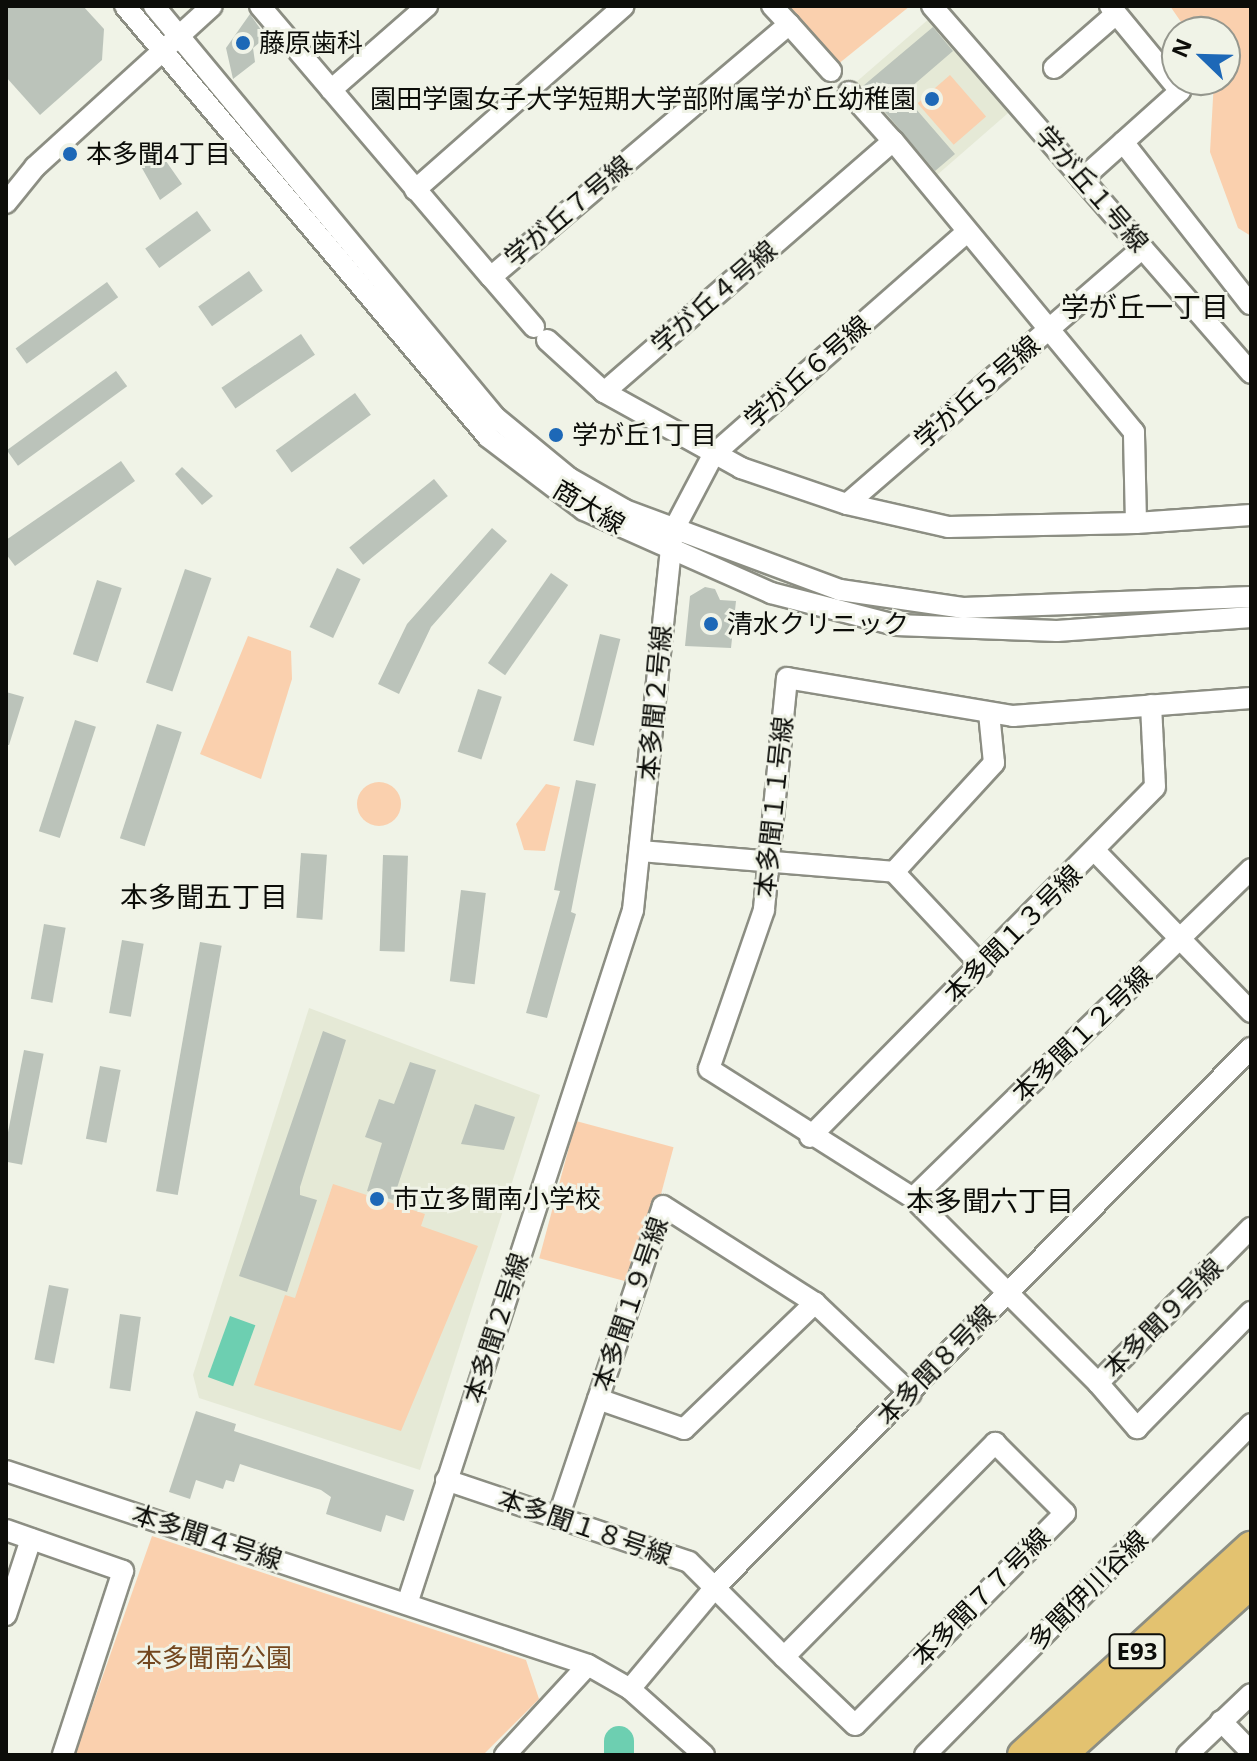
<!DOCTYPE html>
<html>
<head>
<meta charset="utf-8">
<style>
	body { margin:0 }
	#map { position:relative; width:1257px; height:1761px; overflow:hidden; background:#f0f3e7; font-family:"Noto Sans","Noto Sans JP",sans-serif }
	div>[style] { position:absolute }
	.built>* { inset:0; background:#e5e9d6; transform-origin:0 0 }
	.green>* { inset:0; background:#fad0ae; transform-origin:0 0 }
	.round { border-radius:50% }
	.water>* { inset:0; background:#6dcfb1; transform-origin:0 0 }
	.river>* { height:30px; margin:-15px; padding:0 15px; transform-origin:15px; border-radius:15px; background:#6dcfb1 }
	.building>* { inset:0; background:#bbc3ba; transform-origin:0 0 }
	.roads { filter:drop-shadow(2px 0 #8c8e83) drop-shadow(-2px 0 #8c8e83) drop-shadow(0 2px #8c8e83) drop-shadow(0 -2px #8c8e83) }
	.minor>* { height:20px; margin:-10px; padding:0 10px; transform-origin:10px; border-radius:10px; background:#fff }
	.highway>* { height:30px; margin:-15px; padding:0 15px; transform-origin:15px; border-radius:15px; background:#e3c270 }
	.dots>* { width:22px; height:22px; translate:-50% -50%; box-sizing:border-box; border:4px solid #f0f3e7; border-radius:50% }
	span { translate:-50% -50%; white-space:nowrap; text-align:center; line-height:1.15; -webkit-text-stroke:6px #f0f3e7; paint-order:stroke }
	.shield-label span { padding:2px 6px; background:#f0f3e7; border:2px solid; border-radius:6px; -webkit-text-stroke-width:0 }
	.shield-label { font-size:24px; color:#0c0d09; font-weight:700 }
	.poi-label { font-size:26px; color:#0c0d09 }
	.left { translate:0 -50%; text-align:left }
	.right { translate:-100% -50%; text-align:right }
	.street-label { font-size:26px; color:#0c0d09 }
	.park-label { font-size:26px; color:#73471f }
	.neighbourhood-label { font-size:28px; color:#0c0d09 }
	.frame { position:absolute; inset:0; border:8px solid #0c0d09; pointer-events:none }
	.north { position:absolute; left:1161px; top:16px; width:80px; height:80px; box-sizing:border-box; background:#f0f3e7; border:2px solid #95978e; border-radius:50%; rotate:293deg; font-size:22px; font-weight:700; line-height:32px; text-align:center; color:#0c0d09 }
	.north::after { content:''; display:block; margin:auto; width:28px; height:36px; background:#1d68b7; clip-path:polygon(50% 0,100% 100%,50% 72%,0 100%) }
</style>
</head>
<body>
<div id="map">
	<div class="built">
		<i style="left:930px;top:18px;width:123px;height:103px;rotate:49deg"></i>
		<i style="clip-path:polygon(309px 1008px,540px 1095px,420px 1470px,199px 1398px,193px 1375px)"></i>
	</div>
	<div class="green">
		<i style="clip-path:polygon(785px 6px,910px 6px,837px 65px)"></i>
		<i style="clip-path:polygon(1170px 6px,1251px 6px,1251px 236px,1238px 228px,1210px 152px,1214px 80px,1225px 80px,1225px 32px,1188px 32px)"></i>
		<i style="left:950px;top:75px;width:55px;height:43px;rotate:49deg"></i>
		<i style="clip-path:polygon(248px 636px,291px 651px,292px 679px,261px 779px,200px 754px)"></i>
		<i class="round" style="left:357px;top:782px;width:44px;height:44px"></i>
		<i style="clip-path:polygon(546px 784px,560px 787px,545px 851px,524px 850px,516px 824px)"></i>
		<i style="left:576px;top:1121px;width:101px;height:142px;rotate:15deg"></i>
		<i style="clip-path:polygon(333px 1184px,425px 1214px,421px 1226px,478px 1246px,401px 1431px,254px 1385px,285px 1295px,295px 1298px)"></i>
		<i style="clip-path:polygon(152px 1536px,526px 1660px,539px 1699px,483px 1755px,75px 1755px)"></i>
	</div>
	<div class="water">
		<i style="left:230px;top:1316px;width:27px;height:65px;rotate:20deg"></i>
	</div>
	<div class="river">
		<i style="left:619px;top:1755px;width:14px;rotate:-90deg"></i>
	</div>
	<div class="building">
		<i style="clip-path:polygon(6px 6px,83px 6px,104px 29px,102px 60px,40px 115px,6px 77px)"></i>
		<i style="clip-path:polygon(250px 14px,266px 37px,253px 48px,255px 62px,233px 79px,226px 48px)"></i>
		<i style="clip-path:polygon(933px 27px,953px 51px,903px 94px,955px 154px,935px 171px,863px 86px)"></i>
		<i style="clip-path:polygon(147px 145px,156px 158px,161px 154px,182px 184px,160px 200px,134px 154px)"></i>
		<i style="left:197px;top:211px;width:24px;height:64px;rotate:54deg"></i>
		<i style="left:249px;top:271px;width:24px;height:62px;rotate:55deg"></i>
		<i style="left:107px;top:282px;width:19px;height:113px;rotate:54deg"></i>
		<i style="left:301px;top:334px;width:25px;height:96px;rotate:56deg"></i>
		<i style="left:116px;top:371px;width:19px;height:135px;rotate:54deg"></i>
		<i style="left:355px;top:393px;width:27px;height:98px;rotate:54deg"></i>
		<i style="clip-path:polygon(121px 461px,135px 481px,15px 566px,6px 554px,6px 540px)"></i>
		<i style="clip-path:polygon(182px 467px,213px 496px,202px 505px,175px 474px)"></i>
		<i style="left:434px;top:479px;width:22px;height:109px;rotate:51deg"></i>
		<i style="clip-path:polygon(492px 528px,507px 541px,431px 627px,399px 694px,378px 684px,407px 624px)"></i>
		<i style="left:337px;top:568px;width:26px;height:65px;rotate:25deg"></i>
		<i style="left:185px;top:569px;width:28px;height:120px;rotate:19deg"></i>
		<i style="left:551px;top:573px;width:21px;height:110px;rotate:35deg"></i>
		<i style="left:97px;top:580px;width:26px;height:78px;rotate:18deg"></i>
		<i style="clip-path:polygon(705px 587px,715px 589px,720px 600px,736px 601px,731px 648px,685px 646px,690px 596px)"></i>
		<i style="left:600px;top:634px;width:21px;height:110px;rotate:14deg"></i>
		<i style="left:478px;top:689px;width:25px;height:66px;rotate:18deg"></i>
		<i style="clip-path:polygon(6px 692px,24px 697px,9px 745px,6px 745px)"></i>
		<i style="left:75px;top:720px;width:22px;height:117px;rotate:18deg"></i>
		<i style="left:157px;top:724px;width:26px;height:120px;rotate:18deg"></i>
		<i style="clip-path:polygon(576px 780px,596px 784px,571px 912px,576px 914px,547px 1018px,526px 1013px,560px 891px,554px 890px)"></i>
		<i style="left:301px;top:853px;width:26px;height:65px;rotate:4deg"></i>
		<i style="left:383px;top:855px;width:25px;height:96px;rotate:2deg"></i>
		<i style="left:461px;top:890px;width:25px;height:92px;rotate:7deg"></i>
		<i style="left:44px;top:924px;width:22px;height:76px;rotate:10deg"></i>
		<i style="left:122px;top:940px;width:22px;height:74px;rotate:10deg"></i>
		<i style="left:200px;top:942px;width:22px;height:253px;rotate:10deg"></i>
		<i style="clip-path:polygon(323px 1031px,346px 1040px,300px 1187px,300px 1195px,317px 1200px,287px 1292px,239px 1276px)"></i>
		<i style="left:24px;top:1050px;width:20px;height:113px;rotate:11deg"></i>
		<i style="clip-path:polygon(410px 1062px,436px 1070px,393px 1200px,367px 1191px,382px 1143px,365px 1137px,379px 1099px,394px 1104px)"></i>
		<i style="left:100px;top:1066px;width:21px;height:74px;rotate:11deg"></i>
		<i style="clip-path:polygon(475px 1104px,515px 1117px,504px 1150px,461px 1144px)"></i>
		<i style="left:49px;top:1285px;width:20px;height:76px;rotate:11deg"></i>
		<i style="left:120px;top:1314px;width:21px;height:75px;rotate:8deg"></i>
		<i style="clip-path:polygon(196px 1411px,236px 1424px,234px 1431px,414px 1490px,404px 1521px,386px 1515px,381px 1532px,326px 1514px,331px 1497px,321px 1490px,240px 1464px,234px 1482px,226px 1480px,223px 1489px,196px 1480px,190px 1499px,169px 1492px)"></i>
	</div>
	<div class="roads">
		<div class="minor">
			<i style="left:125px;top:6px;width:563px;rotate:49.89deg"></i>
			<i style="left:488px;top:437px;width:121px;rotate:37.2deg"></i>
			<i style="left:584px;top:510px;width:205px;rotate:23.9deg"></i>
			<i style="left:771px;top:593px;width:129px;rotate:14.4deg"></i>
			<i style="left:896px;top:625px;width:161px;rotate:2.1deg"></i>
			<i style="left:1057px;top:631px;width:195px;rotate:-4.1deg"></i>
			<i style="left:154px;top:6px;width:534px;rotate:50.32deg"></i>
			<i style="left:495px;top:417px;width:96px;rotate:39.5deg"></i>
			<i style="left:569px;top:478px;width:64px;rotate:29.7deg"></i>
			<i style="left:625px;top:510px;width:229px;rotate:20.4deg"></i>
			<i style="left:840px;top:590px;width:124px;rotate:8.3deg"></i>
			<i style="left:963px;top:608px;width:288px;rotate:-2.2deg"></i>
			<i style="left:260px;top:6px;width:356px;rotate:49.6deg"></i>
			<i style="left:491px;top:277px;width:391px;rotate:-40.3deg"></i>
			<i style="left:789px;top:24px;width:25px;rotate:-133deg"></i>
			<i style="left:932px;top:6px;width:486px;rotate:49deg"></i>
			<i style="left:789px;top:24px;width:63px;rotate:48.2deg"></i>
			<i style="left:1054px;top:68px;width:82px;rotate:-41.1deg"></i>
			<i style="left:331px;top:90px;width:128px;rotate:-41.2deg"></i>
			<i style="left:849px;top:92px;width:66px;rotate:48.1deg"></i>
			<i style="left:1123px;top:142px;width:206px;rotate:51.9deg"></i>
			<i style="left:1082px;top:179px;width:132px;rotate:-41.9deg"></i>
			<i style="left:1180px;top:91px;width:110px;rotate:-129.5deg"></i>
			<i style="left:415px;top:190px;width:278px;rotate:-41.4deg"></i>
			<i style="left:6px;top:203px;width:46px;rotate:-51.1deg"></i>
			<i style="left:35px;top:167px;width:239px;rotate:-42.3deg"></i>
			<i style="left:491px;top:277px;width:66px;rotate:49.3deg"></i>
			<i style="left:547px;top:340px;width:77px;rotate:42.4deg"></i>
			<i style="left:847px;top:504px;width:391px;rotate:-40.9deg"></i>
			<i style="left:1136px;top:523px;width:91px;rotate:-91.3deg"></i>
			<i style="left:1134px;top:432px;width:378px;rotate:-129.6deg"></i>
			<i style="left:893px;top:141px;width:383px;rotate:139deg"></i>
			<i style="left:604px;top:392px;width:157px;rotate:29deg"></i>
			<i style="left:741px;top:468px;width:112px;rotate:18.8deg"></i>
			<i style="left:847px;top:504px;width:104px;rotate:12.8deg"></i>
			<i style="left:948px;top:527px;width:188px;rotate:-1.2deg"></i>
			<i style="left:1136px;top:523px;width:115px;rotate:-4deg"></i>
			<i style="left:1251px;top:698px;width:239px;rotate:175.7deg"></i>
			<i style="left:1013px;top:716px;width:229px;rotate:-170.5deg"></i>
			<i style="left:787px;top:678px;width:233px;rotate:95.7deg"></i>
			<i style="left:764px;top:910px;width:168px;rotate:109.1deg"></i>
			<i style="left:709px;top:1069px;width:241px;rotate:32.3deg"></i>
			<i style="left:913px;top:1198px;width:262px;rotate:45deg"></i>
			<i style="left:1098px;top:1383px;width:218px;rotate:-45.4deg"></i>
			<i style="left:641px;top:851px;width:254px;rotate:4.7deg"></i>
			<i style="left:894px;top:872px;width:129px;rotate:46.9deg"></i>
			<i style="left:1096px;top:852px;width:223px;rotate:45.9deg"></i>
			<i style="left:894px;top:872px;width:148px;rotate:-47.5deg"></i>
			<i style="left:994px;top:763px;width:50px;rotate:-95.7deg"></i>
			<i style="left:810px;top:1137px;width:491px;rotate:-45.4deg"></i>
			<i style="left:1155px;top:787px;width:82px;rotate:-92.8deg"></i>
			<i style="left:913px;top:1198px;width:472px;rotate:-44.2deg"></i>
			<i style="left:1098px;top:1383px;width:60px;rotate:49.1deg"></i>
			<i style="left:1137px;top:1428px;width:163px;rotate:-45.5deg"></i>
			<i style="left:598px;top:1399px;width:91px;rotate:19.2deg"></i>
			<i style="left:684px;top:1429px;width:182px;rotate:-43.9deg"></i>
			<i style="left:995px;top:1443px;width:99px;rotate:45deg"></i>
			<i style="left:1065px;top:1513px;width:298px;rotate:134.7deg"></i>
			<i style="left:855px;top:1725px;width:98px;rotate:-136.2deg"></i>
			<i style="left:784px;top:1657px;width:301px;rotate:-45.4deg"></i>
			<i style="left:6px;top:1471px;width:613px;rotate:18.43deg"></i>
			<i style="left:588px;top:1665px;width:48px;rotate:29.7deg"></i>
			<i style="left:630px;top:1689px;width:99px;rotate:41.7deg"></i>
			<i style="left:446px;top:1480px;width:256px;rotate:18.6deg"></i>
			<i style="left:689px;top:1562px;width:134px;rotate:45deg"></i>
			<i style="left:558px;top:1518px;width:329px;rotate:-71.4deg"></i>
			<i style="left:663px;top:1206px;width:180px;rotate:32.5deg"></i>
			<i style="left:815px;top:1303px;width:132px;rotate:43.5deg"></i>
			<i style="left:6px;top:1530px;width:124px;rotate:19.3deg"></i>
			<i style="left:123px;top:1571px;width:194px;rotate:108.1deg"></i>
			<i style="left:407px;top:1604px;width:730px;rotate:-71.96deg"></i>
			<i style="left:633px;top:910px;width:381px;rotate:-84deg"></i>
			<i style="left:673px;top:531px;width:86px;rotate:-62.2deg"></i>
			<i style="left:713px;top:455px;width:337px;rotate:-41.3deg"></i>
			<i style="left:6px;top:1615px;width:80px;rotate:-71.8deg"></i>
			<i style="left:630px;top:1689px;width:134px;rotate:-50.1deg"></i>
			<i style="left:716px;top:1586px;width:759px;rotate:-45.16deg"></i>
			<i style="left:1221px;top:1721px;width:43px;rotate:45.9deg"></i>
			<i style="left:505px;top:1755px;width:122px;rotate:-47.3deg"></i>
			<i style="left:925px;top:1755px;width:465px;rotate:-45.4deg"></i>
			<i style="left:1187px;top:1755px;width:88px;rotate:-43.6deg"></i>
		</div>
		<div class="highway">
			<i style="left:1023px;top:1755px;width:309px;rotate:-42.4deg"></i>
			<i style="left:1061px;top:1755px;width:256px;rotate:-42.2deg"></i>
		</div>
	</div>
	<div class="dots">
		<i style="left:243px;top:43px;background:#1d68b7"></i>
		<i style="left:932px;top:99px;background:#1d68b7"></i>
		<i style="left:70px;top:154px;background:#1d68b7"></i>
		<i style="left:556px;top:435px;background:#1d68b7"></i>
		<i style="left:711px;top:624px;background:#1d68b7"></i>
		<i style="left:377px;top:1199px;background:#1d68b7"></i>
	</div>
	<div class="shield-label">
		<span style="left:1137px;top:1651px">E93</span>
	</div>
	<div class="poi-label">
		<span class="left" style="left:259px;top:43px">藤原歯科</span>
		<span class="right" style="left:916px;top:99px">園田学園女子大学短期大学部附属学が丘幼稚園</span>
		<span class="left" style="left:86px;top:154px">本多聞4丁目</span>
		<span class="left" style="left:572px;top:435px">学が丘1丁目</span>
		<span class="left" style="left:727px;top:624px">清水クリニック</span>
		<span class="left" style="left:393px;top:1199px">市立多聞南小学校</span>
	</div>
	<div class="street-label">
		<span style="left:1092px;top:189px;rotate:49deg">学が丘１号線</span>
		<span style="left:568px;top:211px;rotate:-40deg">学が丘７号線</span>
		<span style="left:714px;top:297px;rotate:-41deg">学が丘４号線</span>
		<span style="left:807px;top:372px;rotate:-41deg">学が丘６号線</span>
		<span style="left:977px;top:392px;rotate:-41deg">学が丘５号線</span>
		<span style="left:589px;top:507px;rotate:31deg">商大線</span>
		<span style="left:655px;top:703px;rotate:-85deg">本多聞２号線</span>
		<span style="left:774px;top:807px;rotate:-84deg">本多聞１１号線</span>
		<span style="left:1013px;top:934px;rotate:-45deg">本多聞１３号線</span>
		<span style="left:1082px;top:1034px;rotate:-44deg">本多聞１２号線</span>
		<span style="left:630px;top:1304px;rotate:-71deg">本多聞１９号線</span>
		<span style="left:1163px;top:1318px;rotate:-45deg">本多聞９号線</span>
		<span style="left:496px;top:1328px;rotate:-72deg">本多聞２号線</span>
		<span style="left:936px;top:1365px;rotate:-46deg">本多聞８号線</span>
		<span style="left:585px;top:1527px;rotate:19deg">本多聞１８号線</span>
		<span style="left:207px;top:1537px;rotate:18deg">本多聞４号線</span>
		<span style="left:1088px;top:1590px;rotate:-45deg">多聞伊川谷線</span>
		<span style="left:981px;top:1597px;rotate:-45deg">本多聞７７号線</span>
	</div>
	<div class="park-label">
		<span style="left:214px;top:1658px">本多聞南公園</span>
	</div>
	<div class="neighbourhood-label">
		<span style="left:1145px;top:306px">学が丘一丁目</span>
		<span style="left:204px;top:896px">本多聞五丁目</span>
		<span style="left:990px;top:1200px">本多聞六丁目</span>
	</div>
	<div class="frame"></div>
	<div class="north">N</div>
</div>
</body>
</html>
